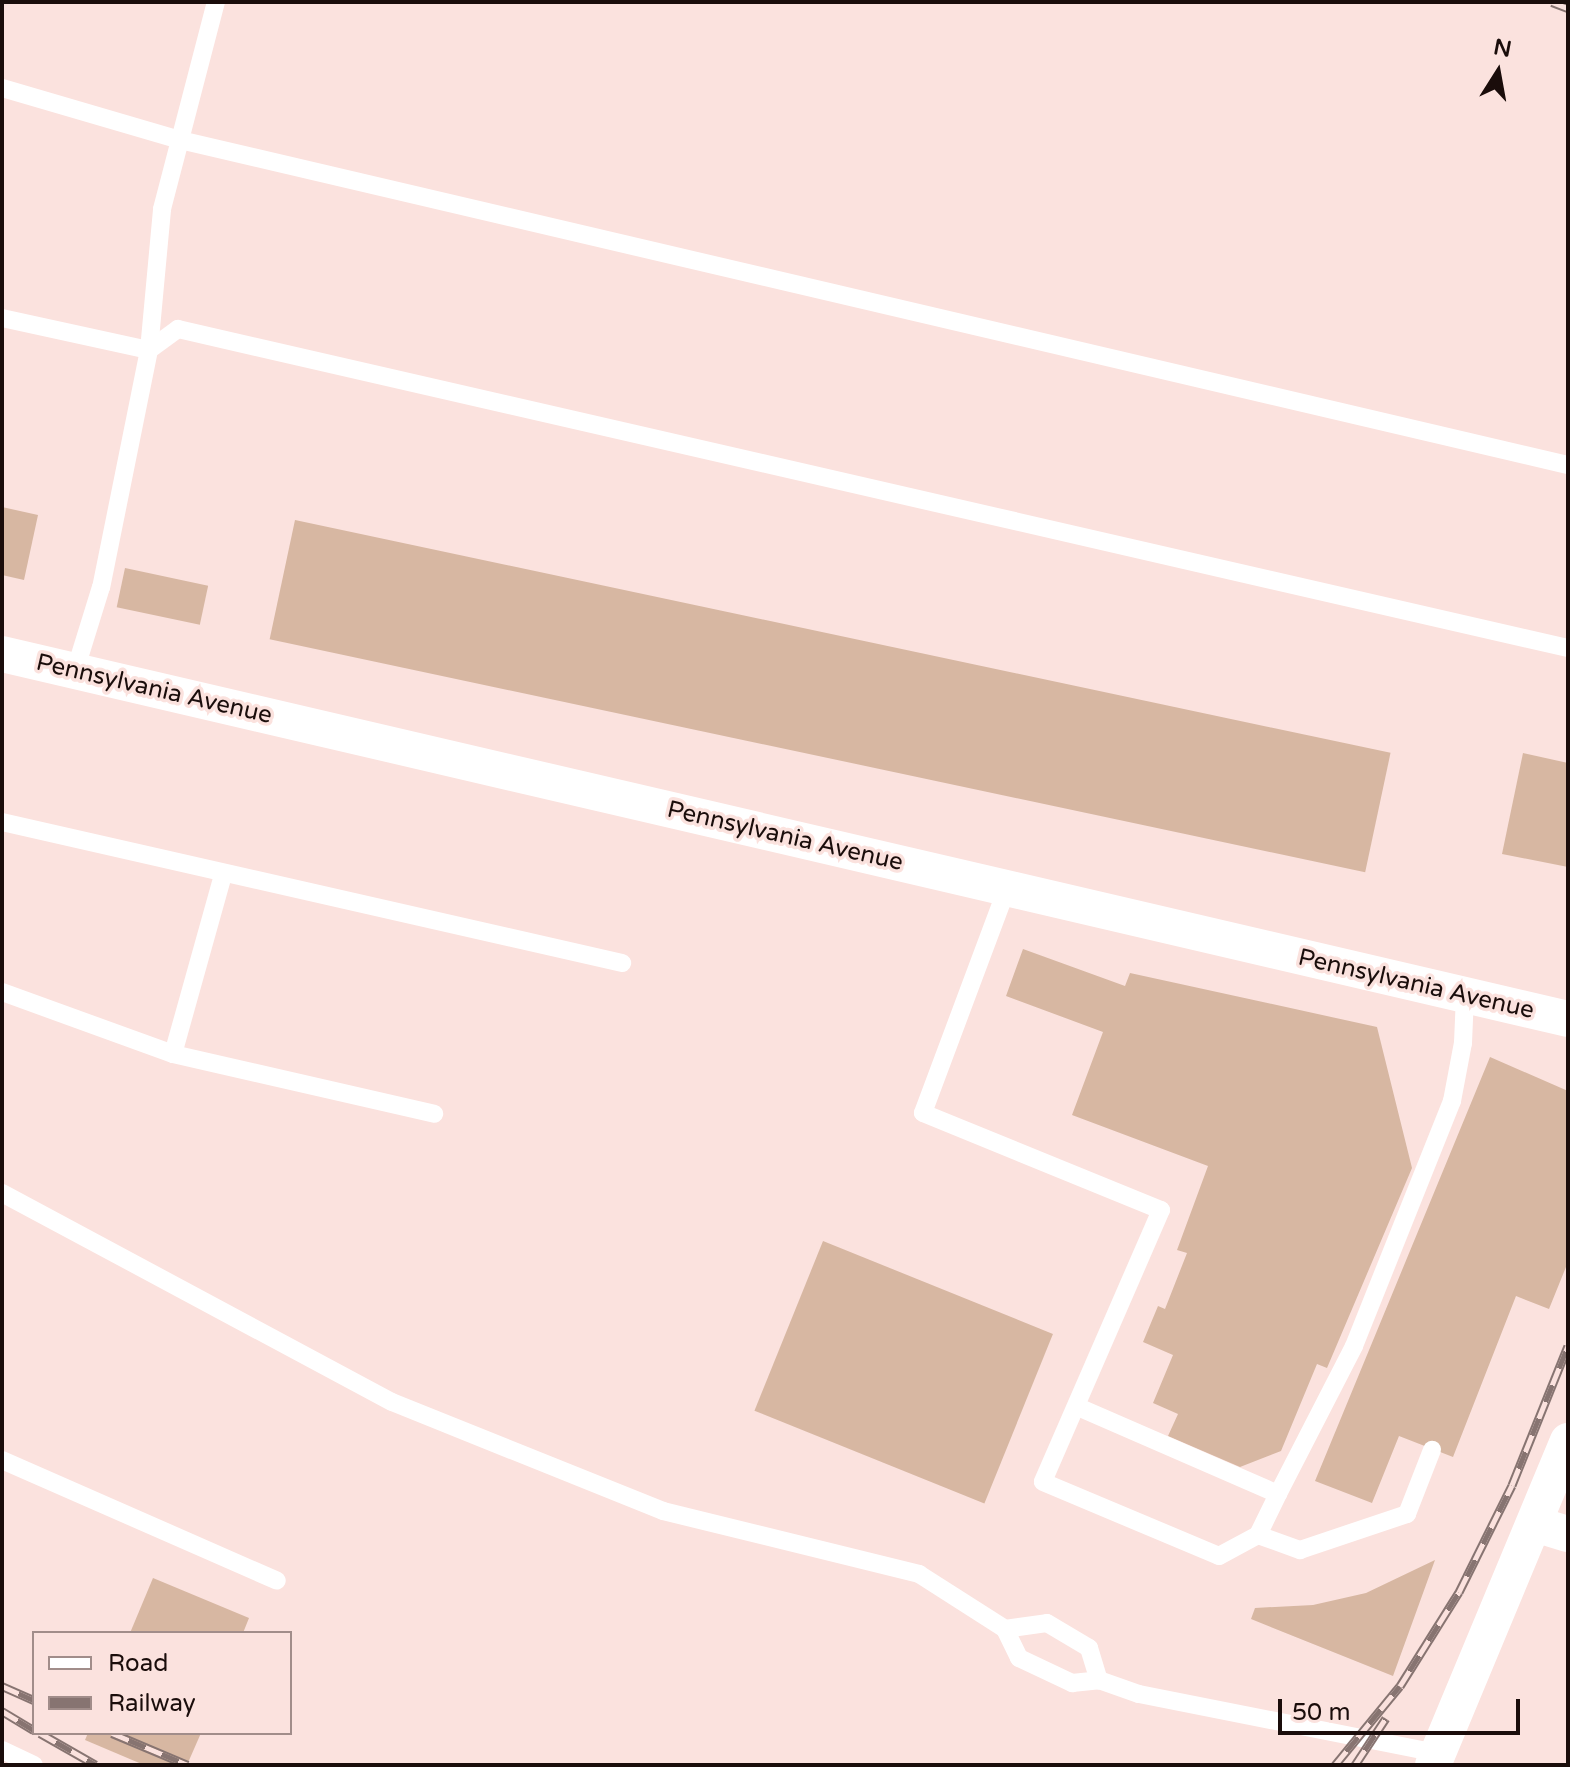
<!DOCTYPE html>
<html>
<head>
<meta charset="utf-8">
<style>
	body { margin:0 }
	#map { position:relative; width:1570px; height:1767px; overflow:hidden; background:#fbe2de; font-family:"Varela Round",sans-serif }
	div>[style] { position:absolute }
	.building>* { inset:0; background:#d7b7a2; transform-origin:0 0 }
	.lane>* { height:18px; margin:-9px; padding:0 9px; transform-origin:9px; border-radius:9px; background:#fff }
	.street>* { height:36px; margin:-18px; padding:0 18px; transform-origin:18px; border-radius:18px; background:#fff }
	.rail>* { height:9px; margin-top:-4.5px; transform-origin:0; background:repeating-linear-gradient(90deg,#fbe2de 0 18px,#877471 0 36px); box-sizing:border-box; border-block:2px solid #877471 }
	span { translate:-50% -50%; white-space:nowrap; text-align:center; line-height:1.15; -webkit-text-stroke:7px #fbe2de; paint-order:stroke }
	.street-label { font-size:24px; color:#1a0d0b }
	.frame { position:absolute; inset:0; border:4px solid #1a0d0b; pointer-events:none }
	.legend { position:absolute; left:32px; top:1631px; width:260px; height:104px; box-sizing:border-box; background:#fbe2de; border:2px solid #a18d8a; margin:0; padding:10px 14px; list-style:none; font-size:24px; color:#1a0d0b }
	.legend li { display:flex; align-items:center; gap:16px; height:40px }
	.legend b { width:40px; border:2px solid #a18d8a }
	.north { position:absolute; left:1458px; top:32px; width:80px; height:80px; -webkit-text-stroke:6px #fbe2de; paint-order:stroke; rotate:11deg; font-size:22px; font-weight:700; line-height:32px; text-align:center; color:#1a0d0b }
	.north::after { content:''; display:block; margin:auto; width:28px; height:36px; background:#1a0d0b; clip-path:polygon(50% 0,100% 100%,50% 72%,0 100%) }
	.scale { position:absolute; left:1278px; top:1699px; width:242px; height:36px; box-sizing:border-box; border:4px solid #1a0d0b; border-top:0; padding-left:10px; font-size:24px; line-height:28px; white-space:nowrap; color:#1a0d0b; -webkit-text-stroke:6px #fbe2de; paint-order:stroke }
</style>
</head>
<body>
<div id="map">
	<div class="building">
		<i style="clip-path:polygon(2px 507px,38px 515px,24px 580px,2px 575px)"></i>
		<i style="left:295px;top:520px;width:1120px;height:122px;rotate:12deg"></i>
		<i style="left:125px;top:568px;width:85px;height:40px;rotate:12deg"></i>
		<i style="clip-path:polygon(1523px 753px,1568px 763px,1568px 867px,1502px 854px)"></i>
		<i style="clip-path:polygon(1023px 949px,1125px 986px,1130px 973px,1377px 1027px,1412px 1168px,1327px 1368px,1317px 1364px,1281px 1451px,1240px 1467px,1168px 1436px,1178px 1414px,1153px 1403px,1173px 1355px,1143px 1342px,1158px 1306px,1165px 1309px,1187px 1253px,1177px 1250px,1208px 1166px,1072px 1115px,1103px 1032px,1006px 996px)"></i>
		<i style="clip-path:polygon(1490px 1057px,1568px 1091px,1568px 1262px,1549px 1309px,1516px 1296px,1453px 1457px,1399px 1436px,1372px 1503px,1315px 1481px)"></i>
		<i style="left:823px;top:1241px;width:248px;height:183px;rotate:22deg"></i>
		<i style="clip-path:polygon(1435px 1560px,1393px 1676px,1251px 1619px,1255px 1608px,1313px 1605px,1366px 1593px)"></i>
		<i style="clip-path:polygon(153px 1578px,249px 1618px,243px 1633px,130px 1633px)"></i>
		<i style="clip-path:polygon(88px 1733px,201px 1733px,187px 1765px,144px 1765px,85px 1740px)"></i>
	</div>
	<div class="lane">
		<i style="left:2px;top:88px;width:185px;rotate:16.3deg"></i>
		<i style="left:180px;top:140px;width:1426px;rotate:13.18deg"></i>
		<i style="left:2px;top:318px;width:150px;rotate:12.3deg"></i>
		<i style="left:149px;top:350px;width:242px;rotate:101.4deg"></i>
		<i style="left:101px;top:587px;width:88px;rotate:107.2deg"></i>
		<i style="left:149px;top:350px;width:36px;rotate:-36deg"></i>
		<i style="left:178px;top:329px;width:1426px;rotate:12.93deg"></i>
		<i style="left:149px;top:350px;width:142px;rotate:-84.7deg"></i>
		<i style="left:162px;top:209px;width:214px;rotate:-75.4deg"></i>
		<i style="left:2px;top:822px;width:636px;rotate:12.81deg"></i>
		<i style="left:1007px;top:888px;width:240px;rotate:110.5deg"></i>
		<i style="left:923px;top:1113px;width:257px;rotate:22.2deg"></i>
		<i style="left:1161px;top:1210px;width:296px;rotate:113.5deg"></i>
		<i style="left:1043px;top:1482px;width:191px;rotate:22.8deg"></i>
		<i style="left:1219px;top:1556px;width:44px;rotate:-28.3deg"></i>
		<i style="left:1258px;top:1535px;width:46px;rotate:-64deg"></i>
		<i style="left:1278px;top:1494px;width:220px;rotate:-156.5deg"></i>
		<i style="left:2px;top:992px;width:182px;rotate:19.9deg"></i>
		<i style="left:173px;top:1054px;width:268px;rotate:12.9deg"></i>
		<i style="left:173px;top:1054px;width:186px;rotate:-74.4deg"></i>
		<i style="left:2px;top:1193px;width:442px;rotate:28.2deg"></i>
		<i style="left:392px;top:1402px;width:292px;rotate:21.9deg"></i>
		<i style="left:663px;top:1511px;width:264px;rotate:13.8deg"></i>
		<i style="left:919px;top:1574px;width:102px;rotate:32.6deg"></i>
		<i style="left:1005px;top:1629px;width:32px;rotate:64deg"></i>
		<i style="left:1019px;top:1658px;width:59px;rotate:25.3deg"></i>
		<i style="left:1072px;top:1683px;width:27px;rotate:-6deg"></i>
		<i style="left:1099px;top:1680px;width:42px;rotate:19.3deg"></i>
		<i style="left:1139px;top:1694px;width:305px;rotate:11.2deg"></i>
		<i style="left:2px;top:1460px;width:300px;rotate:23.7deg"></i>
		<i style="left:1278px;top:1494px;width:166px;rotate:-62.8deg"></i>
		<i style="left:1354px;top:1346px;width:264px;rotate:-68.2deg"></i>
		<i style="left:1452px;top:1101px;width:59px;rotate:-79.3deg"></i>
		<i style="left:1463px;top:1043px;width:48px;rotate:-87.6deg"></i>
		<i style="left:1258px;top:1535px;width:45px;rotate:19.7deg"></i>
		<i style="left:1300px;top:1550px;width:113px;rotate:-18.6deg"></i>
		<i style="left:1407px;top:1514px;width:69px;rotate:-68.7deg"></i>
		<i style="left:1005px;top:1629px;width:42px;rotate:-8.1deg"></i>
		<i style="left:1047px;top:1623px;width:49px;rotate:30.8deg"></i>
		<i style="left:1089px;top:1648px;width:34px;rotate:73deg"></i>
		<i style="left:2px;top:1750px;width:35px;rotate:25deg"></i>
	</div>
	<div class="street">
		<i style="left:2px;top:654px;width:1608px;rotate:13.12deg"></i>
		<i style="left:1535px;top:1524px;width:34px;rotate:17deg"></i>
		<i style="left:1433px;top:1765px;width:351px;rotate:-67.4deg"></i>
	</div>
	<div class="rail">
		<i style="left:1552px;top:2px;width:17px;rotate:21deg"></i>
		<i style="left:2px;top:1686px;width:35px;rotate:24deg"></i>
		<i style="left:2px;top:1711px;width:37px;rotate:31deg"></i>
		<i style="left:40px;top:1733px;width:64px;rotate:29.7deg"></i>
		<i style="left:112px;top:1733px;width:82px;rotate:22.8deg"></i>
		<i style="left:1335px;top:1765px;width:102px;rotate:-50.6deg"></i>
		<i style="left:1400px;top:1686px;width:111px;rotate:-57.9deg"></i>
		<i style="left:1459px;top:1592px;width:119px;rotate:-63.6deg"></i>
		<i style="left:1512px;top:1485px;width:150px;rotate:-68.1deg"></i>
		<i style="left:1355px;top:1765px;width:56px;rotate:-56.6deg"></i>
	</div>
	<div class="street-label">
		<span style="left:154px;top:689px;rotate:13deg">Pennsylvania Avenue</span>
		<span style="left:785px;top:836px;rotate:13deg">Pennsylvania Avenue</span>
		<span style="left:1416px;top:984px;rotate:13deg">Pennsylvania Avenue</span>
	</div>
	<div class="frame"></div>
	<ul class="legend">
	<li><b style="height:10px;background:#fff"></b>Road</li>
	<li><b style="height:10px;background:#877471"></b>Railway</li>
	</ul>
	<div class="north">N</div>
	<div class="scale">50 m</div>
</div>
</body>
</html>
